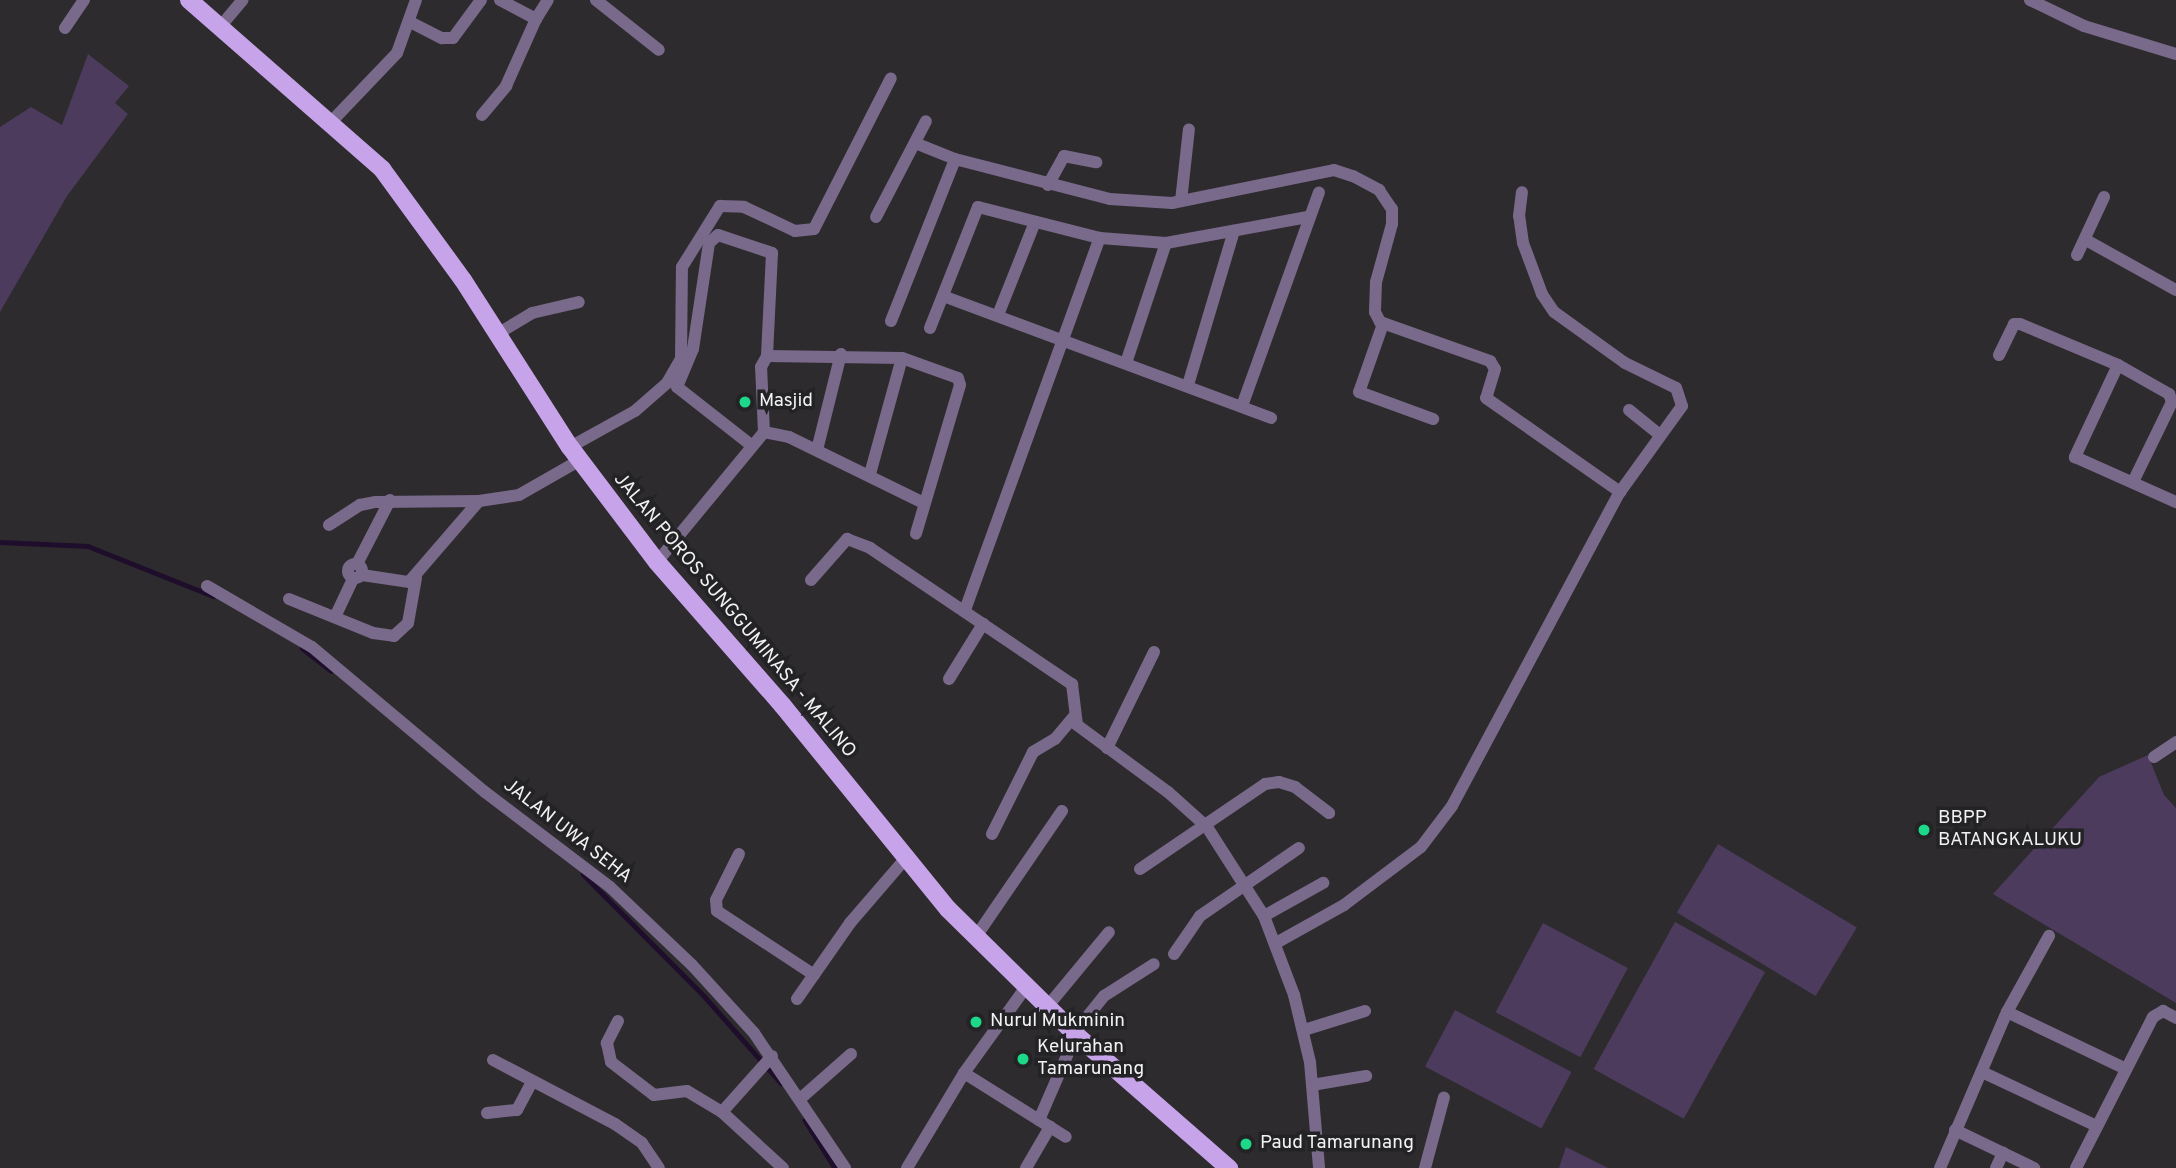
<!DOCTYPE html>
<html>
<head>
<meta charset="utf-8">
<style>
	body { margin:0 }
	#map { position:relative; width:2176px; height:1168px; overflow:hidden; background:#2d2b2e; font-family:Overpass,sans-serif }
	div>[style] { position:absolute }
	.green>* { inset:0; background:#4c3b5c; transform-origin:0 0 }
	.stream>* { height:4.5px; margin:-2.25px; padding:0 2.25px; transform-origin:2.25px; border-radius:2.25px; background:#1e0e2c }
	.street>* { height:12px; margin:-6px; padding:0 6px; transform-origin:6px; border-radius:6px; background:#79698a }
	.street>.ring { margin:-6px; padding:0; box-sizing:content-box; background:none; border:12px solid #79698a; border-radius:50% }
	.primary>* { height:18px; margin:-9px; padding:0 9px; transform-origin:9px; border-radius:9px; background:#c7a4e9 }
	.dots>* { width:19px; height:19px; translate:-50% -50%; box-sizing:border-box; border:4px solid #232225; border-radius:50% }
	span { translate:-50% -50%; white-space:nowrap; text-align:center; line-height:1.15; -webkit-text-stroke:7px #232225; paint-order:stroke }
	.poi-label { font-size:19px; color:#f2f1f3 }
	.left { translate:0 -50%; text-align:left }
	.street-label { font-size:19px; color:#f2f1f3 }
</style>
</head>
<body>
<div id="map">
	<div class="green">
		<i style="clip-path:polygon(88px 54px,129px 86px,115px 103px,128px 114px,67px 196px,0 312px,0 127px,31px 107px,62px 125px)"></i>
		<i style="clip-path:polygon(2148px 755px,2164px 795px,2176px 808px,2176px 1003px,1993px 894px,2099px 777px)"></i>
		<i style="left:1718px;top:844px;width:162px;height:80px;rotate:31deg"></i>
		<i style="left:1675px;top:922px;width:103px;height:168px;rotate:29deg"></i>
		<i style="left:1543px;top:923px;width:96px;height:101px;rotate:28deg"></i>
		<i style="left:1455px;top:1010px;width:132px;height:64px;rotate:28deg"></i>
		<i style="clip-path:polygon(1566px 1147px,1608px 1168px,1559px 1168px)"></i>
	</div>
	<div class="stream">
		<i style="left:0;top:542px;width:88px;rotate:2.6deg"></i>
		<i style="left:88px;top:546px;width:135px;rotate:21.8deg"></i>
		<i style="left:302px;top:648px;width:37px;rotate:38deg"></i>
		<i style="left:583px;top:874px;width:173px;rotate:45.2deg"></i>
		<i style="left:705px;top:997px;width:115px;rotate:48.5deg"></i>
		<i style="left:805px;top:1120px;width:57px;rotate:58deg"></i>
	</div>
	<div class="street">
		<i style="left:500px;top:0;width:41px;rotate:27.8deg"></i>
		<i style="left:536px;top:19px;width:22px;rotate:-58deg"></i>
		<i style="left:596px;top:0;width:80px;rotate:38.4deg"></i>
		<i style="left:2030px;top:0;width:60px;rotate:25.7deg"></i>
		<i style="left:2084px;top:26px;width:96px;rotate:16.9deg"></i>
		<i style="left:410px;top:22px;width:36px;rotate:27deg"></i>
		<i style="left:442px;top:38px;width:11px"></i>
		<i style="left:453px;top:38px;width:47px;rotate:-53.6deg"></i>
		<i style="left:220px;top:27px;width:35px;rotate:-50deg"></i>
		<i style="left:65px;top:28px;width:34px;rotate:-56deg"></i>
		<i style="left:482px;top:115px;width:38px;rotate:-50deg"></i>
		<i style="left:506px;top:86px;width:73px;rotate:-65.9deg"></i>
		<i style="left:331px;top:122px;width:95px;rotate:-46.3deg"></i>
		<i style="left:397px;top:53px;width:56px;rotate:-70.3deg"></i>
		<i style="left:915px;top:143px;width:43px;rotate:21.8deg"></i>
		<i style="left:955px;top:159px;width:160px;rotate:14.5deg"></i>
		<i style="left:1110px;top:199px;width:62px;rotate:3.7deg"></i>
		<i style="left:1172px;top:203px;width:165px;rotate:-11.5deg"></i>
		<i style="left:1334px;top:170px;width:20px;rotate:18deg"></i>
		<i style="left:1353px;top:176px;width:30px;rotate:28deg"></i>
		<i style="left:1379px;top:190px;width:23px;rotate:56deg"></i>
		<i style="left:1392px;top:209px;width:15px;rotate:90deg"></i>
		<i style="left:1392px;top:224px;width:60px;rotate:105.4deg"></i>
		<i style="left:1376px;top:282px;width:30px;rotate:92deg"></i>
		<i style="left:1375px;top:312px;width:11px;rotate:63deg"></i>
		<i style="left:1380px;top:322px;width:117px;rotate:19.5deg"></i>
		<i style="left:1490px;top:361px;width:9px;rotate:58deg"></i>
		<i style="left:1495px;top:369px;width:30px;rotate:107deg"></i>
		<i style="left:1486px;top:398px;width:164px;rotate:35deg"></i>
		<i style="left:1048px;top:185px;width:33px;rotate:-61deg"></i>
		<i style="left:1064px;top:156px;width:33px;rotate:11deg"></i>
		<i style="left:1181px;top:201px;width:72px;rotate:-83.7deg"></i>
		<i style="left:876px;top:217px;width:108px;rotate:-62.5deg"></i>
		<i style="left:2086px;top:240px;width:103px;rotate:29.1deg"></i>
		<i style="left:2077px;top:255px;width:64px;rotate:-65deg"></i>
		<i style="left:943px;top:296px;width:350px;rotate:20.4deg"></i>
		<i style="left:998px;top:315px;width:100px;rotate:-68.3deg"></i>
		<i style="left:891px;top:321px;width:174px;rotate:-68.4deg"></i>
		<i style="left:1383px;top:324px;width:72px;rotate:109.4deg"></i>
		<i style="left:1359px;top:392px;width:79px;rotate:20deg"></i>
		<i style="left:930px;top:328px;width:130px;rotate:-68.4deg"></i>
		<i style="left:978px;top:207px;width:126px;rotate:14.3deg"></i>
		<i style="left:1100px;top:238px;width:66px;rotate:4.3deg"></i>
		<i style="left:1166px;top:243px;width:144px;rotate:-10.4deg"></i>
		<i style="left:499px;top:333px;width:39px;rotate:-31deg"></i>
		<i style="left:532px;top:313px;width:48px;rotate:-13.2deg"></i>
		<i style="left:1999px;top:355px;width:34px;rotate:-64deg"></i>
		<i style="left:2014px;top:324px;width:6px"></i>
		<i style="left:2020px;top:324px;width:106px;rotate:22.7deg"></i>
		<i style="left:2118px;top:365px;width:59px;rotate:29.6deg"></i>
		<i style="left:2169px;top:394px;width:9px;rotate:69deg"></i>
		<i style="left:2172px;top:402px;width:89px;rotate:116deg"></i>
		<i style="left:1126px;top:363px;width:126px;rotate:-71.6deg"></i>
		<i style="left:2118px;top:365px;width:102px;rotate:115.1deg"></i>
		<i style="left:2075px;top:457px;width:111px;rotate:24deg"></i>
		<i style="left:1188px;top:385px;width:161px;rotate:-73.4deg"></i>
		<i style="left:1242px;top:406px;width:227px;rotate:-70.2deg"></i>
		<i style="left:1629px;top:410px;width:40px;rotate:39deg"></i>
		<i style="left:764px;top:432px;width:65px;rotate:-92.6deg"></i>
		<i style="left:761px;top:367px;width:13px;rotate:-61deg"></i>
		<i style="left:767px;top:356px;width:135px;rotate:0.8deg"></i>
		<i style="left:902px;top:358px;width:59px;rotate:19.7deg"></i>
		<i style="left:958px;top:378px;width:7px;rotate:74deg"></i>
		<i style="left:960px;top:385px;width:155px;rotate:106.5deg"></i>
		<i style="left:751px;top:445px;width:94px;rotate:-141.9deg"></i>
		<i style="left:677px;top:387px;width:41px;rotate:-67.2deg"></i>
		<i style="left:693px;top:349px;width:107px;rotate:-81.4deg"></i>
		<i style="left:709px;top:243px;width:12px;rotate:-42deg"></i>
		<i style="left:718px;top:235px;width:57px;rotate:18.4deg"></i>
		<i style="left:772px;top:253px;width:103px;rotate:92.8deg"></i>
		<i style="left:570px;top:447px;width:74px;rotate:-29deg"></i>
		<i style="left:635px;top:411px;width:43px;rotate:-41.2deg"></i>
		<i style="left:667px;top:383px;width:28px;rotate:-60deg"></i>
		<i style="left:681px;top:359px;width:92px;rotate:-89.4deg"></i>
		<i style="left:682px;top:267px;width:72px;rotate:-58.1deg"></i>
		<i style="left:720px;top:206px;width:24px;rotate:2deg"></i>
		<i style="left:744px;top:207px;width:56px;rotate:25.2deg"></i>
		<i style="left:795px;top:231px;width:19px;rotate:-6deg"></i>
		<i style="left:814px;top:229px;width:169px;rotate:-63deg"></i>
		<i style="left:817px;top:450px;width:99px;rotate:-76deg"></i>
		<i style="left:870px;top:474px;width:120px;rotate:-74.6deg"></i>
		<i style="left:329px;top:525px;width:37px;rotate:-33deg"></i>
		<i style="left:360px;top:505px;width:16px;rotate:-11deg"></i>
		<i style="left:376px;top:502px;width:103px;rotate:-0.6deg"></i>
		<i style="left:657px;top:562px;width:168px;rotate:-50.5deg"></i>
		<i style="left:764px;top:432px;width:25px;rotate:11deg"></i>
		<i style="left:789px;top:437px;width:150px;rotate:26.1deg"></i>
		<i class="ring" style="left:348px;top:564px;width:2px;height:2px"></i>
		<i style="left:357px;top:564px;width:72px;rotate:-62.7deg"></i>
		<i style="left:362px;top:575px;width:48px;rotate:8.5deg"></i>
		<i style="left:409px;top:582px;width:107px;rotate:-49.2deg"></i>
		<i style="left:479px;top:501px;width:40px;rotate:-8.5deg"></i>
		<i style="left:519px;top:495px;width:70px;rotate:-29.8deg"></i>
		<i style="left:811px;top:580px;width:55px;rotate:-48.7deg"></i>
		<i style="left:847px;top:539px;width:25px;rotate:21deg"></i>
		<i style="left:870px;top:548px;width:244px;rotate:34deg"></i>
		<i style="left:1072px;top:684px;width:41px;rotate:83deg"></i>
		<i style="left:1077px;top:725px;width:113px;rotate:36.4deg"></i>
		<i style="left:1168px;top:792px;width:52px;rotate:41.9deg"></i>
		<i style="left:1207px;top:827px;width:106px;rotate:57.4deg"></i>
		<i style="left:1264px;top:916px;width:85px;rotate:69.2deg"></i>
		<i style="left:1294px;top:995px;width:69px;rotate:76.6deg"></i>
		<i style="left:1310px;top:1062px;width:106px;rotate:85.1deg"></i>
		<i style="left:207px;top:586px;width:121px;rotate:30.2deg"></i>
		<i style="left:312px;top:647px;width:226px;rotate:40deg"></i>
		<i style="left:485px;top:792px;width:157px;rotate:37.2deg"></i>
		<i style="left:610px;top:887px;width:113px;rotate:43.6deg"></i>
		<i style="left:692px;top:965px;width:92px;rotate:47.6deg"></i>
		<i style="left:754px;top:1033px;width:163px;rotate:56deg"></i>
		<i style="left:289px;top:599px;width:91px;rotate:22deg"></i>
		<i style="left:373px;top:633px;width:21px;rotate:8deg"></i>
		<i style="left:394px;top:636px;width:19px;rotate:-43deg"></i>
		<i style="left:408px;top:623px;width:46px;rotate:-79.9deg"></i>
		<i style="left:965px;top:610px;width:396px;rotate:-70.1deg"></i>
		<i style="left:335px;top:617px;width:42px;rotate:-64.7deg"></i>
		<i style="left:949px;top:679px;width:65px;rotate:-58.3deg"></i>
		<i style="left:1107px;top:748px;width:107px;rotate:-63.9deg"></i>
		<i style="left:2154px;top:757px;width:27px;rotate:-34deg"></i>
		<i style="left:992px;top:834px;width:92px;rotate:-63.4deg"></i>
		<i style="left:1033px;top:752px;width:26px;rotate:-31deg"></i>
		<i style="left:1055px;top:739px;width:30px;rotate:-50deg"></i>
		<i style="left:739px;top:854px;width:51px;rotate:116.6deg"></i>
		<i style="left:716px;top:900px;width:11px;rotate:85deg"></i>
		<i style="left:717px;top:911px;width:116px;rotate:33.4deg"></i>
		<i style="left:1140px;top:869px;width:151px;rotate:-34.2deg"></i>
		<i style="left:1265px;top:784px;width:14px;rotate:-8deg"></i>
		<i style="left:1279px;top:782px;width:17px;rotate:17deg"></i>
		<i style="left:1295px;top:787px;width:43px;rotate:37.4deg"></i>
		<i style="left:1264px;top:916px;width:68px;rotate:-29.2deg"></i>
		<i style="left:975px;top:938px;width:154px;rotate:-55.6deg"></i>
		<i style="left:1276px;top:943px;width:78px;rotate:-29.2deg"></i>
		<i style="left:1344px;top:905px;width:96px;rotate:-37deg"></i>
		<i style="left:1421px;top:847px;width:51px;rotate:-52.9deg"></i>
		<i style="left:1452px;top:806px;width:356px;rotate:-61.9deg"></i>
		<i style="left:1620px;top:492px;width:106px;rotate:-54.2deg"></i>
		<i style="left:1682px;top:406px;width:19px;rotate:-108deg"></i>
		<i style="left:1676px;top:388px;width:57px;rotate:-153.9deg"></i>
		<i style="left:1625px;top:363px;width:87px;rotate:-144.3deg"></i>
		<i style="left:1554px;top:312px;width:22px;rotate:-124deg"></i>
		<i style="left:1542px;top:294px;width:54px;rotate:-110.4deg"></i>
		<i style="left:1523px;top:243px;width:27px;rotate:-98deg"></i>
		<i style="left:1519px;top:216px;width:24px;rotate:-83deg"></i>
		<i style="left:1174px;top:954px;width:46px;rotate:-55.6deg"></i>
		<i style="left:1200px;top:916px;width:120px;rotate:-34.5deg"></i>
		<i style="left:797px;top:999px;width:93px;rotate:-55.1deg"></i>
		<i style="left:850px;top:923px;width:84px;rotate:-49.3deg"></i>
		<i style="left:1047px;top:1007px;width:97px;rotate:-50.4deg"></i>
		<i style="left:2007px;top:1012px;width:132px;rotate:25.6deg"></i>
		<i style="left:618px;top:1021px;width:25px;rotate:117deg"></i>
		<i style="left:607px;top:1043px;width:19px;rotate:78deg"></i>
		<i style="left:611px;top:1062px;width:54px;rotate:37.5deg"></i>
		<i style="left:654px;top:1095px;width:33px;rotate:-7deg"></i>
		<i style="left:687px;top:1091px;width:41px;rotate:31deg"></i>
		<i style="left:722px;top:1112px;width:75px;rotate:-48.2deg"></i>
		<i style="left:1304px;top:1030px;width:64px;rotate:-17.3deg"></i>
		<i style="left:1074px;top:1033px;width:48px;rotate:-51deg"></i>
		<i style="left:1104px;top:996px;width:59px;rotate:-32.6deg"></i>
		<i style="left:493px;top:1060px;width:138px;rotate:27.7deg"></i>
		<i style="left:615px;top:1124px;width:33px;rotate:35deg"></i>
		<i style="left:642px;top:1143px;width:30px;rotate:56deg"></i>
		<i style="left:1982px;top:1072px;width:127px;rotate:25.2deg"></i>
		<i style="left:964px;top:1073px;width:120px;rotate:32.1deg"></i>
		<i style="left:1312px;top:1085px;width:55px;rotate:-9.5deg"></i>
		<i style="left:800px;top:1099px;width:68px;rotate:-41.4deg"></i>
		<i style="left:722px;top:1112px;width:83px;rotate:42.6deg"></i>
		<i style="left:487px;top:1113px;width:30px;rotate:-6deg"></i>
		<i style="left:517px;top:1110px;width:32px;rotate:-62deg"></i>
		<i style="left:1039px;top:1120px;width:93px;rotate:-66.5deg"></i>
		<i style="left:1955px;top:1130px;width:88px;rotate:25.7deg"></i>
		<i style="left:907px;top:1168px;width:111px;rotate:-59deg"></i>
		<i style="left:964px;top:1073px;width:106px;rotate:-54.2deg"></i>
		<i style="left:1026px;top:1168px;width:48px;rotate:-59.7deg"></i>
		<i style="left:1425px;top:1168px;width:73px;rotate:-75deg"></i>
		<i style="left:1940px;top:1168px;width:170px;rotate:-66.8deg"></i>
		<i style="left:2007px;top:1012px;width:87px;rotate:-61.1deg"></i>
		<i style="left:1996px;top:1168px;width:17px;rotate:-65deg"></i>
		<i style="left:2076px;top:1168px;width:169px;rotate:-63deg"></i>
		<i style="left:2153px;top:1017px;width:12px;rotate:-31deg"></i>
		<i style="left:2163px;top:1011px;width:15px;rotate:28deg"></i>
	</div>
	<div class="primary">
		<i style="left:189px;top:0;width:257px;rotate:41.2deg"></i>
		<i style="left:382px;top:169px;width:137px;rotate:53.9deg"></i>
		<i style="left:463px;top:280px;width:198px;rotate:57.4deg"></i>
		<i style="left:570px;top:447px;width:144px;rotate:52.9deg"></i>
		<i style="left:657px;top:562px;width:191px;rotate:48.8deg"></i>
		<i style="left:783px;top:706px;width:262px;rotate:50.9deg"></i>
		<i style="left:948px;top:909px;width:177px;rotate:44.5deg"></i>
		<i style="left:1074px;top:1033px;width:206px;rotate:41.1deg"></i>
	</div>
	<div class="dots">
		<i style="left:745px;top:402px;background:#1dd888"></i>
		<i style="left:1924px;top:830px;background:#1dd888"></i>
		<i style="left:976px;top:1022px;background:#1dd888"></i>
		<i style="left:1023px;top:1059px;background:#1dd888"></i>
		<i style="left:1246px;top:1144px;background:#1dd888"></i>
	</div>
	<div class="poi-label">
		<span class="left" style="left:759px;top:402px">Masjid</span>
		<span class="left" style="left:1938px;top:830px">BBPP<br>BATANGKALUKU</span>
		<span class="left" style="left:990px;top:1022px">Nurul Mukminin</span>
		<span class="left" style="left:1037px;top:1059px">Kelurahan<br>Tamarunang</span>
		<span class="left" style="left:1260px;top:1144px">Paud Tamarunang</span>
	</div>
	<div class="street-label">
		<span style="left:734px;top:616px;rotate:50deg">JALAN POROS SUNGGUMINASA - MALINO</span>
		<span style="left:567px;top:832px;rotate:38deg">JALAN UWA SEHA</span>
	</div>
</div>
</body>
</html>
